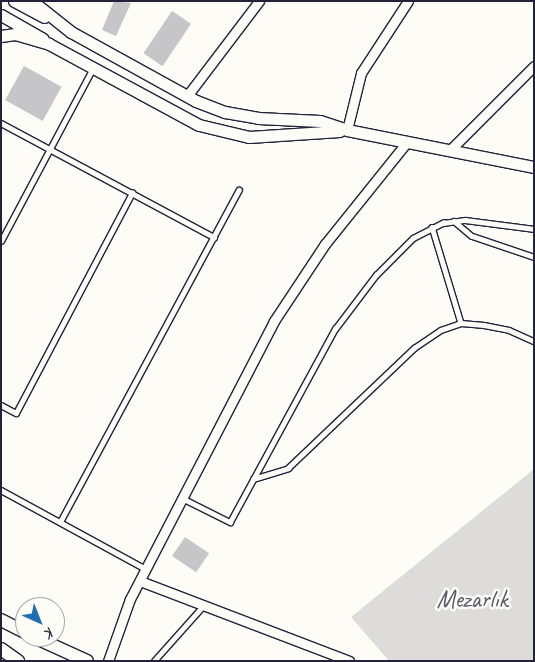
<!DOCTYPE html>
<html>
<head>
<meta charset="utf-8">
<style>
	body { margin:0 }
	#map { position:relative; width:535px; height:662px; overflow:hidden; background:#fdfcf7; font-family:Caveat,sans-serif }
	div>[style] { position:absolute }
	.green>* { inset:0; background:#dddcdb }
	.building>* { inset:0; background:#c6c6c8; transform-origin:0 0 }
	.roads { filter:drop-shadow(1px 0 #22223b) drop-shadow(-1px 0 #22223b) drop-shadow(0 1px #22223b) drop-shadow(0 -1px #22223b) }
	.service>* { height:4.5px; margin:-2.25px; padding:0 2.25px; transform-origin:2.25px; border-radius:2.25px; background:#fdfcf7 }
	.minor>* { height:9px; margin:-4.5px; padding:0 4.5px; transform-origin:4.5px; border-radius:4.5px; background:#fdfcf7 }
	.tertiary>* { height:11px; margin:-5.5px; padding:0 5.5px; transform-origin:5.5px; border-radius:5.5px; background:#fdfcf7 }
	.secondary>* { height:12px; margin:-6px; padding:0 6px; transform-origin:6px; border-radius:6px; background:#fdfcf7 }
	span { translate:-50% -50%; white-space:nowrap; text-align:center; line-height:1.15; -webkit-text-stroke:5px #fdfcf7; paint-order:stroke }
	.park-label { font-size:25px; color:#5a5a6b }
	.frame { position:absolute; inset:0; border:2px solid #22223b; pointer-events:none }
	.north { position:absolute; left:15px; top:597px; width:50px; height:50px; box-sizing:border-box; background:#fdfcf7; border:1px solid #a5a5ac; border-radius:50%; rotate:136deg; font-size:14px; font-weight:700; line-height:20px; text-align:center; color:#22223b }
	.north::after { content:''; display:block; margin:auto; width:18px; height:22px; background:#1f6fb2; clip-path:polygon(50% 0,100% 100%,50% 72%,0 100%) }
</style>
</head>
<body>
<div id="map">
	<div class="green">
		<i style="clip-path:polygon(534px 469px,534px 661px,389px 661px,351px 617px)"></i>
	</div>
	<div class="building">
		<i style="clip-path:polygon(114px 1px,131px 3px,116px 36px,102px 30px)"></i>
		<i style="left:172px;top:11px;width:23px;height:51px;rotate:34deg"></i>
		<i style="left:24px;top:66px;width:43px;height:39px;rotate:29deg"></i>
		<i style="left:185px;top:537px;width:29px;height:23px;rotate:34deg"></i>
	</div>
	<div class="roads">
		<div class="service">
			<i style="left:1px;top:123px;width:242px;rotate:28.2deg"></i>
			<i style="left:454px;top:221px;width:23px;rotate:40deg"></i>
			<i style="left:472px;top:236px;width:65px;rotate:18.7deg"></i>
			<i style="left:432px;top:227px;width:100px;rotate:73.2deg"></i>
			<i style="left:1px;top:241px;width:196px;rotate:-62deg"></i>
			<i style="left:1px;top:405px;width:17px;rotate:28deg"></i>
			<i style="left:16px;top:413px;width:249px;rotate:-62.2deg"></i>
			<i style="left:253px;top:479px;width:37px;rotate:-17deg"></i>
			<i style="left:288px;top:468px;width:174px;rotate:-43.6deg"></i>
			<i style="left:414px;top:348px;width:32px;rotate:-34deg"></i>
			<i style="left:441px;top:330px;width:21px;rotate:-19deg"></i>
			<i style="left:461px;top:323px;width:23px;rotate:5deg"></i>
			<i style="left:484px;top:325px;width:25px;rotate:11deg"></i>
			<i style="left:509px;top:330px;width:27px;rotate:24deg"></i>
			<i style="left:1px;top:490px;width:165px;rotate:28.6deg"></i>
			<i style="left:182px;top:498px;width:54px;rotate:26.6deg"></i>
			<i style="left:230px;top:522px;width:220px;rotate:-61.5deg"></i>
			<i style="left:335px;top:329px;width:68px;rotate:-52.8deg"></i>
			<i style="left:376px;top:275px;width:52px;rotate:-45deg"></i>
			<i style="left:413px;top:238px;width:34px;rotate:-27deg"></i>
			<i style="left:443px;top:223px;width:22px;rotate:-8deg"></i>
			<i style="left:465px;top:220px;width:70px;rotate:7.4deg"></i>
			<i style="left:60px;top:522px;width:377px;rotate:-61.7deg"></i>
			<i style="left:154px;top:661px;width:74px;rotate:-48.3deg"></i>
		</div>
		<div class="minor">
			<i style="left:187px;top:96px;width:119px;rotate:-52.8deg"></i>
			<i style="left:347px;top:130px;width:59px;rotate:-76.2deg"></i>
			<i style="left:361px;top:73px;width:86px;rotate:-56.9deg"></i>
			<i style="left:449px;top:151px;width:120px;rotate:-45deg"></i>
			<i style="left:140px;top:581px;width:224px;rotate:20.9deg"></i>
			<i style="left:108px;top:661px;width:66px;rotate:-70.5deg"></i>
			<i style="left:130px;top:599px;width:313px;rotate:-62.6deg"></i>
			<i style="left:274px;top:321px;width:92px;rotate:-56.5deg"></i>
			<i style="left:325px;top:244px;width:131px;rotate:-51.2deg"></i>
		</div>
		<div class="tertiary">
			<i style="left:14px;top:1px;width:34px;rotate:28deg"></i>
			<i style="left:32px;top:1px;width:50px;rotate:38.5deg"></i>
			<i style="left:71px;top:32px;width:143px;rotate:28.9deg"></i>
			<i style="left:196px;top:101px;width:31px;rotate:21deg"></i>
			<i style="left:225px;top:112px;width:34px;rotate:10deg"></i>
			<i style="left:258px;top:118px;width:62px;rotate:2.8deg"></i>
			<i style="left:320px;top:121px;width:28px;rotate:18deg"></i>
			<i style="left:347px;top:130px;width:191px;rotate:11.2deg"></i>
			<i style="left:1px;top:15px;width:48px;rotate:29.7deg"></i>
			<i style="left:1px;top:36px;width:14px;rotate:-8deg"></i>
			<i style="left:15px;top:34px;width:35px;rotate:16deg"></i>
			<i style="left:49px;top:44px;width:170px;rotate:28.4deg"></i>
			<i style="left:199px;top:125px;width:51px;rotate:13.5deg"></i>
			<i style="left:249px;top:137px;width:91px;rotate:-3.8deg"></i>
		</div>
		<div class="secondary">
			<i style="left:1px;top:620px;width:27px;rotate:27deg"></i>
			<i style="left:34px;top:637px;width:58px;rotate:24.4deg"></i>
			<i style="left:1px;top:649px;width:21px;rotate:35deg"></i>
		</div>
	</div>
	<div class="park-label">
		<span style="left:472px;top:599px">Mezarlık</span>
	</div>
	<div class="frame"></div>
	<div class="north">K</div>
</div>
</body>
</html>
